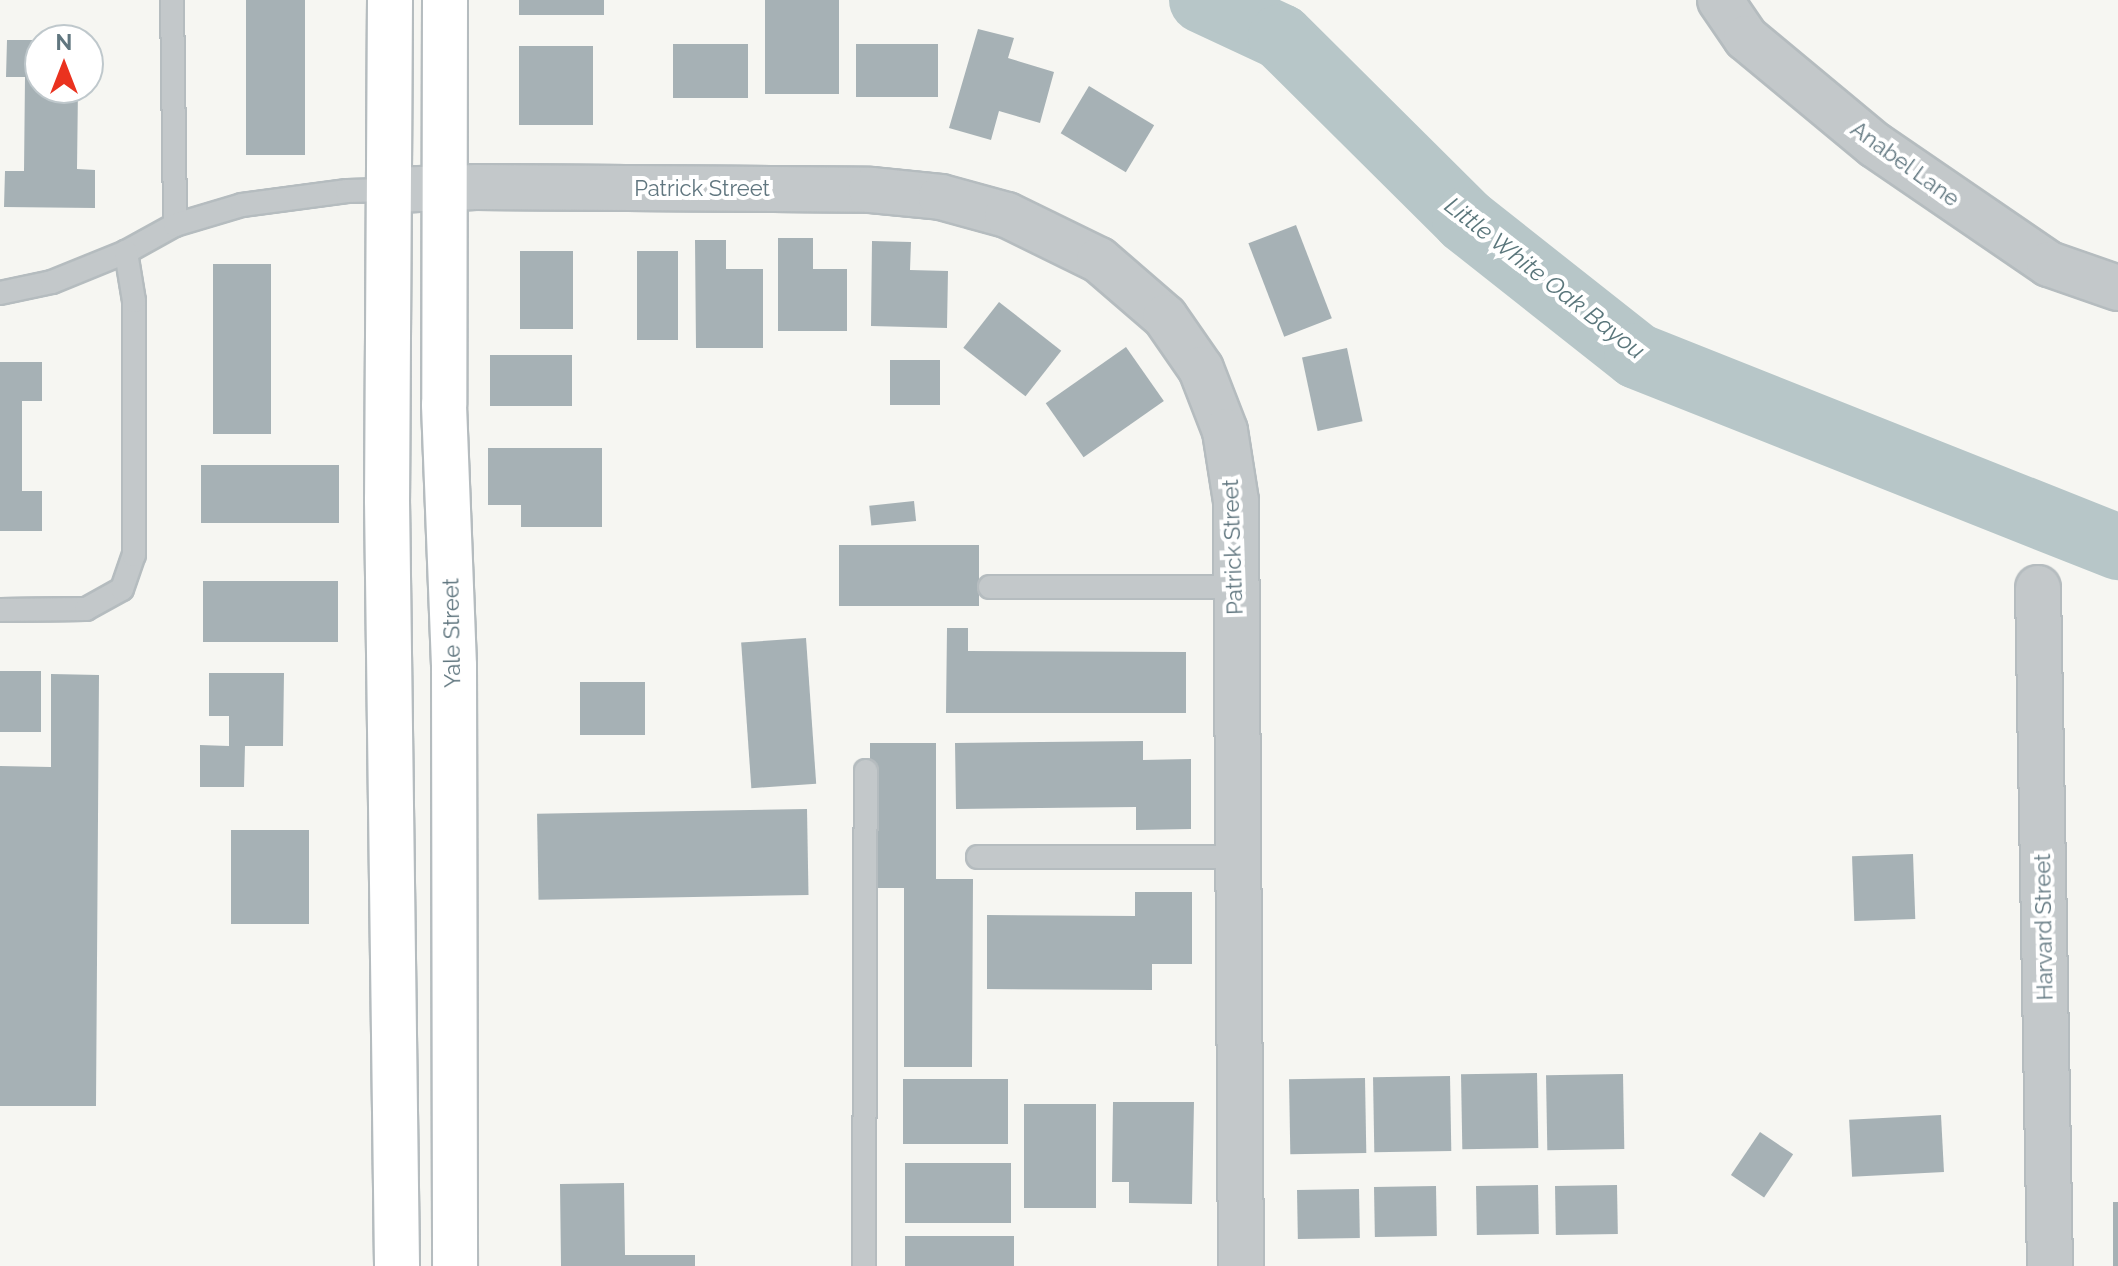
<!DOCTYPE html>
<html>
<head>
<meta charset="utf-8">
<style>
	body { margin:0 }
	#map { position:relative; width:2118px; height:1266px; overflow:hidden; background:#f6f6f2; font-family:Raleway,sans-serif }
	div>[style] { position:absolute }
	.river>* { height:66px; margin:-33px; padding:0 33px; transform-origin:33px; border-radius:33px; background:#b7c6c8 }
	.building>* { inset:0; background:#a6b1b5; transform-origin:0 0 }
	.roads { filter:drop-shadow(2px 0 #b5bcbf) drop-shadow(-2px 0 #b5bcbf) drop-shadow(0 2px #b5bcbf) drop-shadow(0 -2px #b5bcbf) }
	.service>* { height:22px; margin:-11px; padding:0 11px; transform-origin:11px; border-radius:11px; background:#c3c8ca }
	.minor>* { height:44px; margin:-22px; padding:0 22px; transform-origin:22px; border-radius:22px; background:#c3c8ca }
	.secondary>* { height:44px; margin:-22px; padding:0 22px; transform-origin:22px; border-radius:22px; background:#fff }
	span { translate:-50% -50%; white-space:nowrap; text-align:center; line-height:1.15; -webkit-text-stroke:8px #fff; paint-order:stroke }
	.street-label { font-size:22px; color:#60767f }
	.water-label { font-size:24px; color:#5a767b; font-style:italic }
	.north { position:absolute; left:24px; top:24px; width:80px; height:80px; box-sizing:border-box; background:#fff; border:2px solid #bfc8cc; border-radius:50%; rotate:0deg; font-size:22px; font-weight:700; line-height:32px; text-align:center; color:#60767f }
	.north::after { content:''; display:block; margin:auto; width:28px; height:36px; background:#ea321f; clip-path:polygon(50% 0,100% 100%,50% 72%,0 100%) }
</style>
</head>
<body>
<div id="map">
	<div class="river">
		<i style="left:1202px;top:0;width:87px;rotate:25.1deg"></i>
		<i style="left:1281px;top:37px;width:260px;rotate:44.8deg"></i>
		<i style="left:1465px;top:220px;width:219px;rotate:38.3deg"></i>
		<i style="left:1637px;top:356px;width:518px;rotate:21.66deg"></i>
	</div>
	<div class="building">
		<i style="left:246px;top:0;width:59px;height:155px"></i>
		<i style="left:519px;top:0;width:85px;height:15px"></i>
		<i style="left:765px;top:0;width:74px;height:94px"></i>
		<i style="clip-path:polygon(978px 29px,1014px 38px,1008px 58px,1054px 72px,1040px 123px,999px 111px,991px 140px,949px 128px)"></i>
		<i style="clip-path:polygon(7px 40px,40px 40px,40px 88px,78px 88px,77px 169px,95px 170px,95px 208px,4px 207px,5px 171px,24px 171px,25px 77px,6px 77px)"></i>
		<i style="left:673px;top:44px;width:75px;height:54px"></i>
		<i style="left:856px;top:44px;width:82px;height:53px"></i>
		<i style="left:519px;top:46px;width:74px;height:79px"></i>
		<i style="left:1089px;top:86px;width:76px;height:55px;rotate:31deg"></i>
		<i style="left:1296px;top:225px;width:100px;height:51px;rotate:69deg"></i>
		<i style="clip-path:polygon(778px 238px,813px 238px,813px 269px,847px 269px,847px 331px,778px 331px)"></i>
		<i style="clip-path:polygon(695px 240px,726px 240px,726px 269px,763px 269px,763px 348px,696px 348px)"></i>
		<i style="clip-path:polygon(872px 241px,911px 242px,910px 270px,948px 271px,947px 328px,871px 326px)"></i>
		<i style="left:520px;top:251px;width:53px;height:78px"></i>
		<i style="left:637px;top:251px;width:41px;height:89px"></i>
		<i style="left:213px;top:264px;width:58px;height:170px"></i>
		<i style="left:999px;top:302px;width:79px;height:58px;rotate:38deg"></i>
		<i style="left:1126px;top:347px;width:66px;height:98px;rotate:55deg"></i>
		<i style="left:1347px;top:348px;width:75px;height:46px;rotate:78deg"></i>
		<i style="left:490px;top:355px;width:82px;height:51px"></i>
		<i style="left:890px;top:360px;width:50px;height:45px"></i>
		<i style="clip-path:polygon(0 362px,42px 362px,42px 401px,22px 401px,22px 491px,42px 491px,42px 531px,0 531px)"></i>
		<i style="clip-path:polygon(488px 448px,602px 448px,602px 527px,521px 527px,521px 505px,488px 505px)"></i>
		<i style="left:201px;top:465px;width:138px;height:58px"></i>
		<i style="left:914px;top:501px;width:20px;height:45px;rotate:84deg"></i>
		<i style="left:839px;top:545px;width:140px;height:61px"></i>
		<i style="left:203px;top:581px;width:135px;height:61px"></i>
		<i style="clip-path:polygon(947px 628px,968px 628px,968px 651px,1186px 652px,1186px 713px,946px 713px)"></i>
		<i style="left:806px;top:638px;width:146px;height:65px;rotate:86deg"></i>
		<i style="left:0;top:671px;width:41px;height:61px"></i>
		<i style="clip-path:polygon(209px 673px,284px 673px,283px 746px,245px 746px,244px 787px,200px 787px,200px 745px,229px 746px,229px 716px,209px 716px)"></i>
		<i style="clip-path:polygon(51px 674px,99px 675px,96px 1106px,0 1106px,0 766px,51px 767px)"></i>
		<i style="left:580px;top:682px;width:65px;height:53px"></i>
		<i style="clip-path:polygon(1143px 741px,1143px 760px,1191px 759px,1191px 829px,1136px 830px,1136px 807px,956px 809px,955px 743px)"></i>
		<i style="clip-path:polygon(870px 743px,936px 743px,936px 879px,973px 879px,972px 1067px,904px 1067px,904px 888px,870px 888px)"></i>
		<i style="left:807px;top:809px;width:86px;height:270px;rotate:89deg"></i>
		<i style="left:231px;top:830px;width:78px;height:94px"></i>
		<i style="left:1913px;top:854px;width:65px;height:61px;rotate:88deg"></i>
		<i style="clip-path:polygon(1135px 892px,1192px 892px,1192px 964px,1152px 964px,1152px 990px,987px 989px,987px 915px,1135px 916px)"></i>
		<i style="left:1537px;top:1073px;width:75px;height:76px;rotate:89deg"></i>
		<i style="left:1623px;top:1074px;width:75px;height:77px;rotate:89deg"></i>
		<i style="left:1450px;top:1076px;width:75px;height:77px;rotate:89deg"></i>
		<i style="left:1365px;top:1078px;width:75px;height:76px;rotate:89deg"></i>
		<i style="left:903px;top:1079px;width:105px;height:65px"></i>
		<i style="clip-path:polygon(1113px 1102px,1194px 1102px,1192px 1204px,1129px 1203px,1129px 1182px,1112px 1182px)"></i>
		<i style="left:1024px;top:1104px;width:72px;height:104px"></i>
		<i style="left:1941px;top:1115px;width:57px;height:92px;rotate:87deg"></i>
		<i style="left:1760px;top:1132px;width:40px;height:52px;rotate:34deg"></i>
		<i style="left:905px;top:1163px;width:106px;height:60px"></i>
		<i style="clip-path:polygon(624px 1183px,625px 1255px,695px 1255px,695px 1266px,561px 1266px,560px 1184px)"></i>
		<i style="left:1538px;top:1185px;width:49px;height:62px;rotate:89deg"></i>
		<i style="left:1617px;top:1185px;width:49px;height:62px;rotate:89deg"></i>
		<i style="left:1436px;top:1186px;width:50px;height:62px;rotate:89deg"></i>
		<i style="left:1359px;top:1189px;width:49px;height:62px;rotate:89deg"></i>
		<i style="left:2113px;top:1202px;width:5px;height:64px"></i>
		<i style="left:905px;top:1236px;width:109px;height:30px"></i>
	</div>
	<div class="roads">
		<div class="service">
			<i style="left:172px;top:0;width:225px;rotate:89.2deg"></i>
			<i style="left:0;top:293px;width:53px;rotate:-11.9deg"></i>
			<i style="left:52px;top:282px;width:80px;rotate:-22.1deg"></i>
			<i style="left:126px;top:252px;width:56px;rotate:-28.9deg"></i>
			<i style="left:175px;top:225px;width:70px;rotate:-16.6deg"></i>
			<i style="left:242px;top:205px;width:106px;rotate:-7.6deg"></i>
			<i style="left:347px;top:191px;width:44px;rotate:-1.3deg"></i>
			<i style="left:990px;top:587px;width:245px"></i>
			<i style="left:0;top:610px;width:86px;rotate:-0.7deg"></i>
			<i style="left:86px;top:609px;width:41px;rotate:-29.1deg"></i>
			<i style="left:122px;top:589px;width:36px;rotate:-71deg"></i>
			<i style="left:134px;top:555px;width:254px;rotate:-90deg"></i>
			<i style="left:134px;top:301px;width:50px;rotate:-99.3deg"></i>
			<i style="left:978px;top:857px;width:260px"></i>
			<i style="left:864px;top:1266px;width:495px;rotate:-89.8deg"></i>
		</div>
		<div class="minor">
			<i style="left:1720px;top:0;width:46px;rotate:55.6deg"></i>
			<i style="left:1746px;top:38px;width:168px;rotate:39.7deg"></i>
			<i style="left:1875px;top:145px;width:211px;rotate:34.4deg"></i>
			<i style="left:2049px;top:264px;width:73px;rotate:19.2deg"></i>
			<i style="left:391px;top:190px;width:85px;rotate:-2deg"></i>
			<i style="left:476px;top:187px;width:395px;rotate:0.4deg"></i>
			<i style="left:871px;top:190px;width:70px;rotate:5.7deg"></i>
			<i style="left:941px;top:197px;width:68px;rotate:15.3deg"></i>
			<i style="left:1007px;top:215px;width:102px;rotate:26.1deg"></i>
			<i style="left:1099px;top:260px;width:87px;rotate:40.8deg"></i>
			<i style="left:1165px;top:317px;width:63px;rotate:55.3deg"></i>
			<i style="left:1201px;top:369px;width:66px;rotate:68.8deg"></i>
			<i style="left:1225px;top:431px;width:71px;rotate:81.1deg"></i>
			<i style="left:1236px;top:501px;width:765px;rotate:89.63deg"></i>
			<i style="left:2038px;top:588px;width:678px;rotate:88.99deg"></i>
		</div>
		<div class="secondary">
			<i style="left:390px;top:0;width:500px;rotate:90.34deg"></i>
			<i style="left:387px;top:500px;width:766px;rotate:89.25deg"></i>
			<i style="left:445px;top:0;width:405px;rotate:90.1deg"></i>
			<i style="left:444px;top:405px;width:261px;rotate:87.8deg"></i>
			<i style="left:454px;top:666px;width:600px;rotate:89.9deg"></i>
		</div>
	</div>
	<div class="street-label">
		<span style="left:1905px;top:164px;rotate:36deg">Anabel Lane</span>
		<span style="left:702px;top:189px">Patrick Street</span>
		<span style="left:1233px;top:547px;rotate:-92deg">Patrick Street</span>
		<span style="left:452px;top:633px;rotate:-91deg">Yale Street</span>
		<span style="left:2044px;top:927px;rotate:-91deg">Harvard Street</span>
	</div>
	<div class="water-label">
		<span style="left:1545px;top:278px;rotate:38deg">Little White Oak Bayou</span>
	</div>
	<div class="north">N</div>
</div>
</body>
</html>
